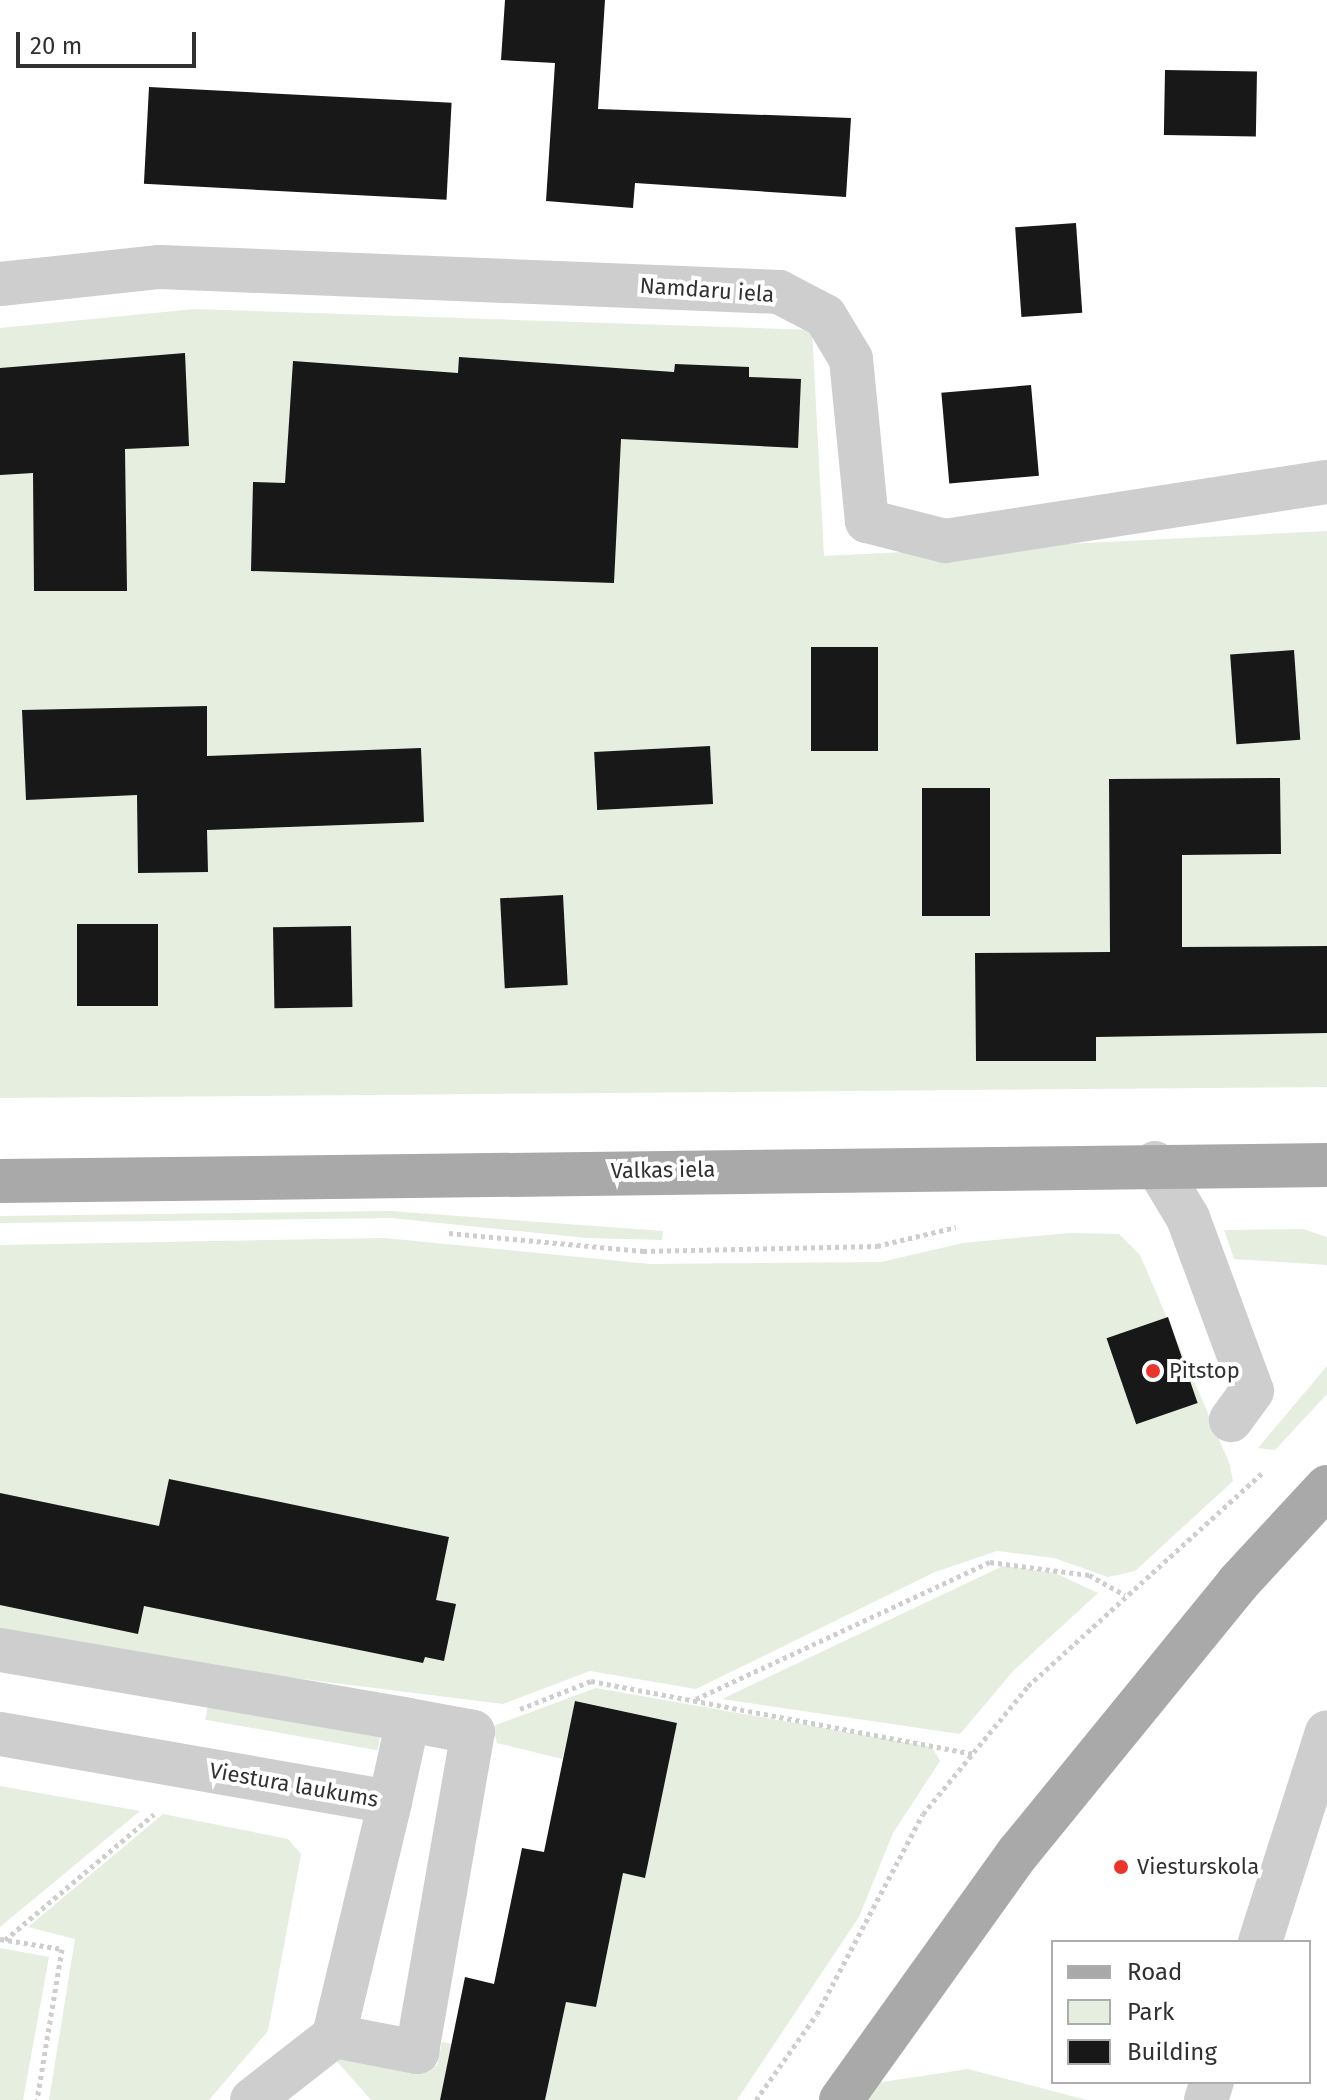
<!DOCTYPE html>
<html>
<head>
<meta charset="utf-8">
<style>
	body { margin:0 }
	#map { position:relative; width:1327px; height:2100px; overflow:hidden; background:#fff; font-family:"Fira Sans",sans-serif }
	div>[style] { position:absolute }
	.green>* { inset:0; background:#e5eedf; transform-origin:0 0 }
	.building>* { inset:0; background:#181818; transform-origin:0 0 }
	.path>* { height:5px; margin-top:-2.5px; transform-origin:0; background:repeating-linear-gradient(90deg,#cecece 0 4px,transparent 0 8px) }
	.minor>* { height:44px; margin:-22px; padding:0 22px; transform-origin:22px; border-radius:22px; background:#cecece }
	.major>* { height:44px; margin:-22px; padding:0 22px; transform-origin:22px; border-radius:22px; background:#a9a9a9 }
	.dots>* { width:22px; height:22px; translate:-50% -50%; box-sizing:border-box; border:4px solid #fff; border-radius:50% }
	span { translate:-50% -50%; white-space:nowrap; text-align:center; line-height:1.15; -webkit-text-stroke:8px #fff; paint-order:stroke }
	.street-label { font-size:22px; color:#313131 }
	.poi-label { font-size:22px; color:#313131 }
	.left { translate:0 -50%; text-align:left }
	.legend { position:absolute; left:1051px; top:1940px; width:260px; height:144px; box-sizing:border-box; background:#fff; border:2px solid #adadad; margin:0; padding:10px 14px; list-style:none; font-size:24px; color:#313131 }
	.legend li { display:flex; align-items:center; gap:16px; height:40px }
	.legend b { width:40px; border:2px solid #adadad }
	.scale { position:absolute; left:16px; top:32px; width:180px; height:36px; box-sizing:border-box; border:4px solid #313131; border-top:0; padding-left:10px; font-size:24px; line-height:28px; white-space:nowrap; color:#313131; -webkit-text-stroke:6px #fff; paint-order:stroke }
</style>
</head>
<body>
<div id="map">
	<div class="green">
		<i style="clip-path:polygon(195px 309px,812px 330px,824px 556px,1327px 531px,1327px 1087px,0 1098px,0 328px)"></i>
		<i style="clip-path:polygon(390px 1211px,663px 1231px,662px 1240px,587px 1238px,391px 1218px,0 1223px,0 1216px)"></i>
		<i style="clip-path:polygon(1303px 1229px,1327px 1237px,1327px 1265px,1234px 1259px,1224px 1230px)"></i>
		<i style="clip-path:polygon(1069px 1233px,1119px 1234px,1140px 1255px,1230px 1465px,1233px 1481px,1135px 1571px,1108px 1577px,1054px 1558px,997px 1551px,935px 1572px,696px 1689px,590px 1671px,503px 1704px,230px 1670px,0 1629px,0 1245px,384px 1238px,650px 1264px,881px 1262px,963px 1243px)"></i>
		<i style="clip-path:polygon(1327px 1366px,1327px 1394px,1275px 1450px,1258px 1448px)"></i>
		<i style="clip-path:polygon(1003px 1566px,1055px 1573px,1098px 1593px,1014px 1670px,960px 1734px,722px 1699px)"></i>
		<i style="clip-path:polygon(596px 1688px,932px 1747px,940px 1761px,893px 1833px,859px 1917px,737px 2100px,545px 2100px,566px 2002px,596px 2007px,623px 1873px,645px 1877px,677px 1723px,576px 1701px,562px 1759px,497px 1743px,493px 1726px)"></i>
		<i style="left:208px;top:1704px;width:175px;height:16px;rotate:10deg"></i>
		<i style="clip-path:polygon(0 1786px,140px 1811px,0 1927px)"></i>
		<i style="clip-path:polygon(163px 1814px,288px 1839px,301px 1854px,268px 2031px,209px 2100px,49px 2100px,75px 1939px,28px 1927px)"></i>
		<i style="clip-path:polygon(0 1948px,49px 1957px,23px 2100px,0 2100px)"></i>
		<i style="clip-path:polygon(442px 2042px,452px 2044px,440px 2100px,371px 2100px,333px 2057px,335px 2048px,437px 2066px)"></i>
		<i style="clip-path:polygon(968px 2069px,1087px 2100px,841px 2100px,850px 2087px)"></i>
	</div>
	<div class="building">
		<i style="clip-path:polygon(505px 0,605px 0,598px 109px,851px 118px,846px 197px,635px 183px,633px 208px,546px 201px,555px 63px,501px 60px)"></i>
		<i style="left:1165px;top:70px;width:92px;height:65px;rotate:1deg"></i>
		<i style="left:149px;top:87px;width:303px;height:97px;rotate:3deg"></i>
		<i style="left:1076px;top:223px;width:90px;height:61px;rotate:86deg"></i>
		<i style="clip-path:polygon(185px 353px,189px 446px,125px 449px,127px 591px,34px 591px,33px 473px,0 475px,0 368px)"></i>
		<i style="clip-path:polygon(459px 357px,674px 372px,675px 364px,749px 367px,749px 377px,801px 379px,798px 448px,621px 439px,614px 583px,251px 571px,253px 482px,285px 483px,293px 361px,458px 373px)"></i>
		<i style="left:1031px;top:385px;width:91px;height:90px;rotate:85deg"></i>
		<i style="left:878px;top:647px;width:104px;height:67px;rotate:90deg"></i>
		<i style="left:1294px;top:650px;width:90px;height:64px;rotate:86deg"></i>
		<i style="clip-path:polygon(207px 706px,207px 756px,421px 748px,424px 822px,207px 830px,208px 872px,138px 873px,137px 795px,26px 800px,22px 710px)"></i>
		<i style="left:710px;top:746px;width:58px;height:116px;rotate:87deg"></i>
		<i style="clip-path:polygon(1280px 778px,1281px 854px,1182px 855px,1182px 947px,1327px 946px,1327px 1033px,1096px 1037px,1096px 1061px,976px 1061px,975px 953px,1110px 952px,1109px 779px)"></i>
		<i style="left:990px;top:788px;width:128px;height:68px;rotate:90deg"></i>
		<i style="left:563px;top:895px;width:90px;height:63px;rotate:87deg"></i>
		<i style="left:77px;top:924px;width:81px;height:82px"></i>
		<i style="left:351px;top:926px;width:81px;height:78px;rotate:89deg"></i>
		<i style="left:1168px;top:1317px;width:91px;height:65px;rotate:71deg"></i>
		<i style="clip-path:polygon(169px 1479px,449px 1537px,436px 1600px,456px 1604px,444px 1661px,425px 1657px,423px 1663px,144px 1606px,138px 1634px,0 1605px,0 1493px,159px 1526px)"></i>
		<i style="clip-path:polygon(575px 1701px,677px 1723px,645px 1878px,623px 1873px,596px 2007px,566px 2002px,545px 2100px,440px 2100px,465px 1977px,494px 1984px,522px 1848px,544px 1852px)"></i>
	</div>
	<div class="path">
		<i style="left:449px;top:1233px;width:195px;rotate:5.3deg"></i>
		<i style="left:643px;top:1251px;width:234px;rotate:-1.2deg"></i>
		<i style="left:877px;top:1246px;width:81px;rotate:-13.5deg"></i>
		<i style="left:696px;top:1699px;width:324px;rotate:-25deg"></i>
		<i style="left:990px;top:1562px;width:100px;rotate:7.5deg"></i>
		<i style="left:1089px;top:1575px;width:41px;rotate:29.1deg"></i>
		<i style="left:520px;top:1709px;width:76px;rotate:-21.5deg"></i>
		<i style="left:591px;top:1681px;width:390px;rotate:10.8deg"></i>
		<i style="left:0;top:1939px;width:63px;rotate:9.2deg"></i>
		<i style="left:62px;top:1949px;width:153px;rotate:99.4deg"></i>
		<i style="left:5px;top:1940px;width:195px;rotate:-40.2deg"></i>
		<i style="left:756px;top:2100px;width:105px;rotate:-54.7deg"></i>
		<i style="left:817px;top:2014px;width:226px;rotate:-62.1deg"></i>
		<i style="left:923px;top:1814px;width:166px;rotate:-50.6deg"></i>
		<i style="left:1028px;top:1686px;width:316px;rotate:-42.3deg"></i>
	</div>
	<div class="minor">
		<i style="left:0;top:284px;width:161px;rotate:-6.1deg"></i>
		<i style="left:160px;top:267px;width:620px;rotate:2.31deg"></i>
		<i style="left:779px;top:292px;width:52px;rotate:27.6deg"></i>
		<i style="left:825px;top:316px;width:50px;rotate:58.8deg"></i>
		<i style="left:851px;top:359px;width:163px;rotate:84.4deg"></i>
		<i style="left:867px;top:521px;width:81px;rotate:14.4deg"></i>
		<i style="left:945px;top:541px;width:387px;rotate:-8.8deg"></i>
		<i style="left:1155px;top:1163px;width:64px;rotate:59deg"></i>
		<i style="left:1188px;top:1218px;width:184px;rotate:69.7deg"></i>
		<i style="left:1252px;top:1391px;width:36px;rotate:126deg"></i>
		<i style="left:0;top:1650px;width:414px;rotate:9.7deg"></i>
		<i style="left:408px;top:1720px;width:84px;rotate:102.4deg"></i>
		<i style="left:0;top:1734px;width:396px;rotate:9.9deg"></i>
		<i style="left:390px;top:1802px;width:241px;rotate:103.5deg"></i>
		<i style="left:334px;top:2036px;width:104px;rotate:142deg"></i>
		<i style="left:1260px;top:1942px;width:220px;rotate:-72.3deg"></i>
		<i style="left:334px;top:2036px;width:85px;rotate:10.9deg"></i>
		<i style="left:417px;top:2052px;width:325px;rotate:-80.1deg"></i>
		<i style="left:473px;top:1732px;width:66px;rotate:-169.5deg"></i>
		<i style="left:1206px;top:2100px;width:19px;rotate:-72deg"></i>
	</div>
	<div class="major">
		<i style="left:0;top:1181px;width:1327px;rotate:-0.69deg"></i>
		<i style="left:841px;top:2100px;width:304px;rotate:-54.4deg"></i>
		<i style="left:1018px;top:1853px;width:348px;rotate:-50.8deg"></i>
		<i style="left:1238px;top:1583px;width:131px;rotate:-47.2deg"></i>
	</div>
	<div class="dots">
		<i style="left:1153px;top:1371px;background:#ec342e"></i>
		<i style="left:1121px;top:1867px;background:#ec342e"></i>
	</div>
	<div class="street-label">
		<span style="left:707px;top:290px;rotate:4deg">Namdaru iela</span>
		<span style="left:663px;top:1170px;rotate:-1deg">Valkas iela</span>
		<span style="left:294px;top:1785px;rotate:10deg">Viestura laukums</span>
	</div>
	<div class="poi-label">
		<span class="left" style="left:1169px;top:1371px">Pitstop</span>
		<span class="left" style="left:1137px;top:1867px">Viesturskola</span>
	</div>
	<ul class="legend">
	<li><b style="height:10px;background:#a9a9a9"></b>Road</li>
	<li><b style="height:22px;background:#e5eedf"></b>Park</li>
	<li><b style="height:22px;background:#181818"></b>Building</li>
	</ul>
	<div class="scale">20 m</div>
</div>
</body>
</html>
